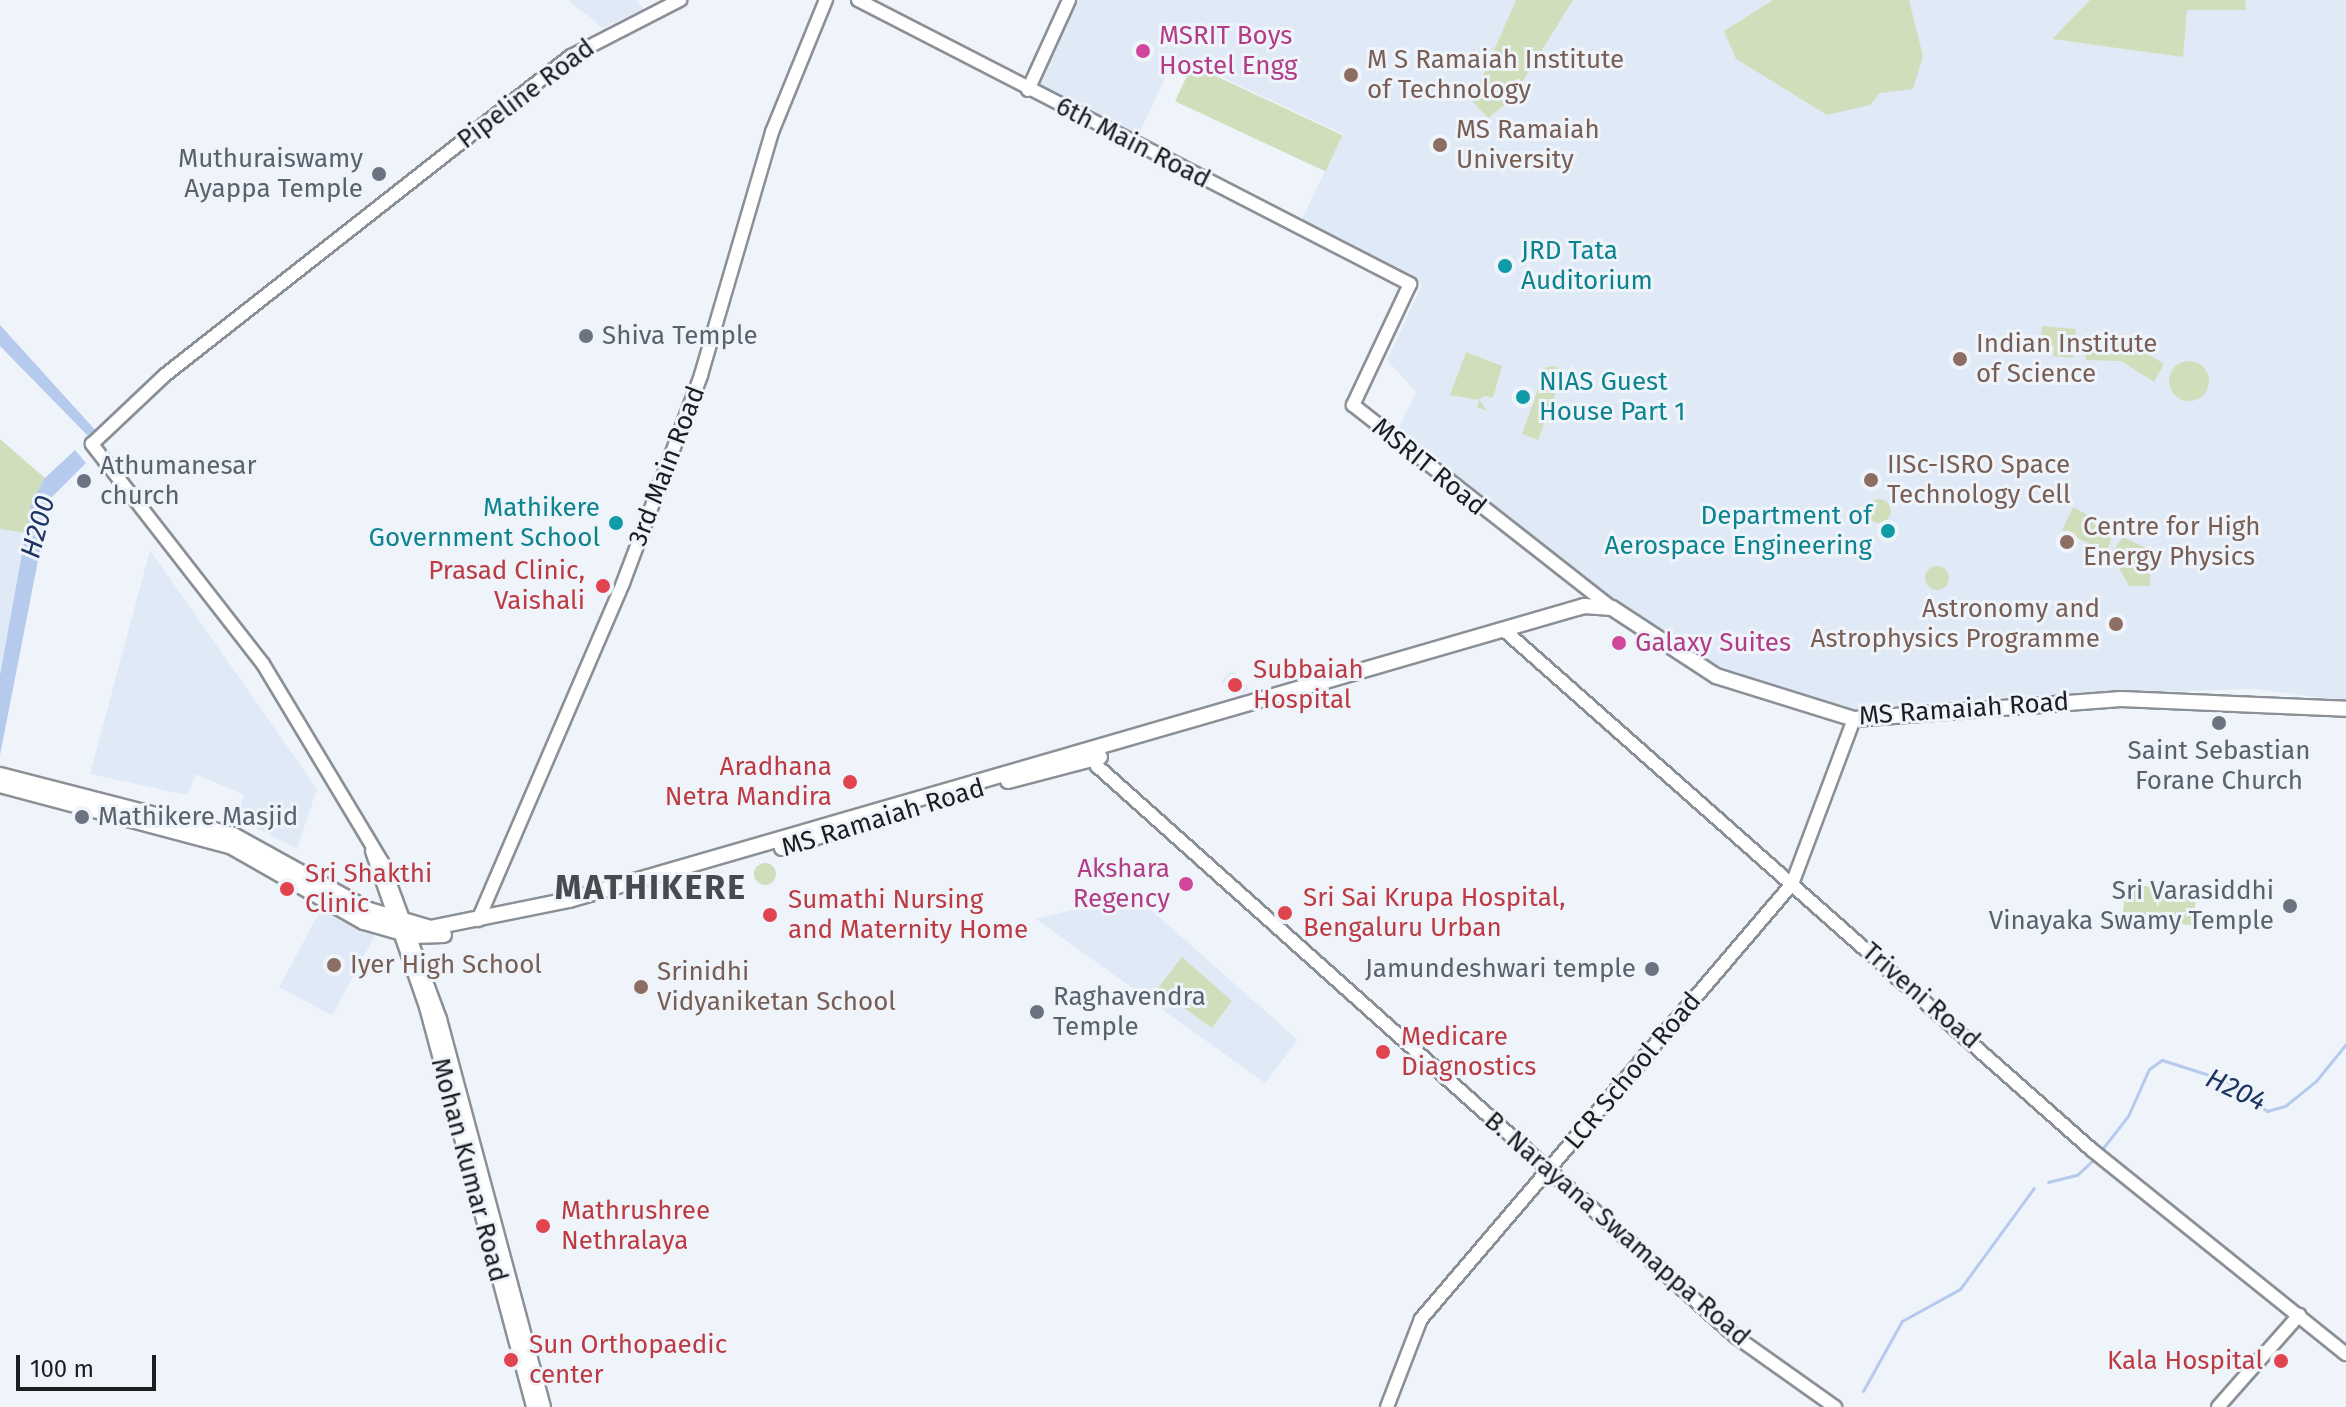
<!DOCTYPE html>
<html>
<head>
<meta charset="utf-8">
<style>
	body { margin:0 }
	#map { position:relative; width:2346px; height:1407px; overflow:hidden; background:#eff4fb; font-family:"Fira Sans",sans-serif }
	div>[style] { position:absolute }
	.built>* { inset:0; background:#e0eaf7; transform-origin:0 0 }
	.green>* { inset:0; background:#d0debc; transform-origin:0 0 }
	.round { border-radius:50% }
	.water>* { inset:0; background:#b5caed }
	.stream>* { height:3px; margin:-1.5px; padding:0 1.5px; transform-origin:1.5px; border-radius:1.5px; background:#b5caed }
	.roads { filter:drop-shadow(2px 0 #8b9096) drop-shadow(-2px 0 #8b9096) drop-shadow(0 2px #8b9096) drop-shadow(0 -2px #8b9096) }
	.tertiary>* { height:12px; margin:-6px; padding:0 6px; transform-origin:6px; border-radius:6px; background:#fff }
	.secondary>* { height:14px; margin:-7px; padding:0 7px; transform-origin:7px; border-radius:7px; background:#fff }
	.dots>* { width:22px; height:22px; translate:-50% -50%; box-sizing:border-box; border:4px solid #eff4fb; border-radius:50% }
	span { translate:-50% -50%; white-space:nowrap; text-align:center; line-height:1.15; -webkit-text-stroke:6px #eff4fb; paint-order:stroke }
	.hotel-label { font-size:26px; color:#b23c85 }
	.left { translate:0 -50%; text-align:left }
	.right { translate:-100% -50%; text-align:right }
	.education-label { font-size:26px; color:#785e54 }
	.street-label { font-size:26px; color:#1b1d20 }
	.worship-label { font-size:26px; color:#5b616d }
	.culture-label { font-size:26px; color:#0d838f }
	.health-label { font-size:26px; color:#be3a42 }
	.water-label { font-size:28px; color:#1d3562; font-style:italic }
	.district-label { font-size:34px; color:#474b50; font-weight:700; letter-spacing:2px }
	.scale { position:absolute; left:16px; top:1355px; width:140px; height:36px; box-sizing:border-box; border:4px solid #1b1d20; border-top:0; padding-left:10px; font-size:24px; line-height:28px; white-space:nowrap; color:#1b1d20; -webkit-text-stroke:6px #eff4fb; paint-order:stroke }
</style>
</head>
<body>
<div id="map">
	<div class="built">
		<i style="clip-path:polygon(568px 0,636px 0,644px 9px,603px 28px)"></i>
		<i style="clip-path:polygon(1076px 0,2346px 0,2346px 701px,2257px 689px,2017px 696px,1852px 710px,1721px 668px,1622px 608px,1396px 434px,1416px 392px,1387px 360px,1422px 285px,1300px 223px,1343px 134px,1187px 61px,1173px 61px,1139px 134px,1037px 83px)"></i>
		<i style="clip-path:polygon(0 529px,26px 533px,0 675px)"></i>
		<i style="clip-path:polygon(150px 550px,317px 789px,297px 849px,235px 817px,244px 795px,196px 774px,187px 795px,90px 774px)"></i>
		<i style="left:1232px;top:670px;width:25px;height:16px;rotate:45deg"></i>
		<i style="clip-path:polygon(1133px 894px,1298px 1040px,1265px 1083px,1036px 919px)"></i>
		<i style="left:322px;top:907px;width:60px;height:91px;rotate:28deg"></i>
	</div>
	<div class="green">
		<i style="clip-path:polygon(1516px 0,1573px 0,1511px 100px,1488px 118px,1472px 101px)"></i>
		<i style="clip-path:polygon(1773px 0,1909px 0,1923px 56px,1913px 89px,1880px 93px,1870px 105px,1827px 115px,1736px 59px,1724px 31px)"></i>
		<i style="clip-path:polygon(2090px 0,2245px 0,2246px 10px,2187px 10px,2183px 57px,2052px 39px)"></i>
		<i style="left:1192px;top:65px;width:166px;height:40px;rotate:25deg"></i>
		<i style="clip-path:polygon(2042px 326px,2076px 329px,2073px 358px,2053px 356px,2054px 346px,2040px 345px)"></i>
		<i style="clip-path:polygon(2119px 335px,2164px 364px,2154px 382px,2121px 361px,2086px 360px,2085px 348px,2113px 347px)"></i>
		<i style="clip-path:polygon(1466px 352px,1502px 366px,1493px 398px,1485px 396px,1479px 399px,1487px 411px,1477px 407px,1479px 400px,1450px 395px)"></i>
		<i class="round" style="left:2169px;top:361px;width:40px;height:40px"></i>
		<i style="clip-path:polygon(1555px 366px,1563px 372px,1538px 440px,1522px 434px,1546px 367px)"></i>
		<i style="clip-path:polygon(0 439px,45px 478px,26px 533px,0 529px)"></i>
		<i class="round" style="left:1867px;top:499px;width:24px;height:24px"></i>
		<i style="clip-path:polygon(2073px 507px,2114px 529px,2107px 553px,2062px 530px)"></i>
		<i style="clip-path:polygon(2123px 537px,2150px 550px,2150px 586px,2129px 586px,2111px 554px)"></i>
		<i class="round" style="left:1925px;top:566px;width:24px;height:24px"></i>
		<i class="round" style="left:754px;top:863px;width:22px;height:22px"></i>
		<i style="left:2126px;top:884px;width:71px;height:34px;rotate:6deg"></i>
		<i style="clip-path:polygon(1182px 957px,1232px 1001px,1212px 1028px,1157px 989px)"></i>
	</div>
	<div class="water">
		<i style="clip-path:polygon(0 325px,97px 432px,88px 436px,0 346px)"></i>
		<i style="clip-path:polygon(75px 450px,86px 463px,50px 499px,0 755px,0 675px,31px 504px,45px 478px)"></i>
	</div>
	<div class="stream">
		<i style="left:2103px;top:1148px;width:41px;rotate:-52deg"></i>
		<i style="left:2128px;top:1116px;width:51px;rotate:-65.9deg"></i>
		<i style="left:2149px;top:1069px;width:16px;rotate:-35deg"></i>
		<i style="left:2162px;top:1060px;width:66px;rotate:17.6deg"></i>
		<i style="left:2225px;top:1080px;width:52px;rotate:36.4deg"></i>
		<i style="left:2267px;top:1111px;width:19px;rotate:-16deg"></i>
		<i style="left:2285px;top:1106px;width:40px;rotate:-39deg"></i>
		<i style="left:2316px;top:1081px;width:48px;rotate:-51deg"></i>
		<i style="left:2048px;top:1182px;width:30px;rotate:-14deg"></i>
		<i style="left:2077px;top:1175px;width:21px;rotate:-43deg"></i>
		<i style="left:1863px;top:1391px;width:80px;rotate:-60.9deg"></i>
		<i style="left:1902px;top:1321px;width:66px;rotate:-28.9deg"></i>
		<i style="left:1960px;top:1289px;width:125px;rotate:-53.8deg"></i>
	</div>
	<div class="roads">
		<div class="tertiary">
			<i style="left:858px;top:0;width:621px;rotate:27.23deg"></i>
			<i style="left:1410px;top:284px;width:134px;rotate:115.2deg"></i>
			<i style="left:1353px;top:405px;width:329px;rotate:38.1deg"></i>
			<i style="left:1028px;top:90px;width:99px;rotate:-65.5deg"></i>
			<i style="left:1504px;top:630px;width:785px;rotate:41.49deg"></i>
			<i style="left:2092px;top:1150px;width:326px;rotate:38.8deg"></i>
			<i style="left:1093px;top:751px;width:16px;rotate:75deg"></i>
			<i style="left:1097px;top:766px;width:856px;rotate:41.78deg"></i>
			<i style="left:1735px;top:1336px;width:123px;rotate:35.4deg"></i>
			<i style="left:372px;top:851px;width:165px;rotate:70.9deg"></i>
			<i style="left:426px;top:1007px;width:414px;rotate:75deg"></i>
			<i style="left:478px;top:920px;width:367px;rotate:-66.7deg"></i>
			<i style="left:623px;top:583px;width:222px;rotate:-69.4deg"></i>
			<i style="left:701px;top:375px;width:253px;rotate:-73.7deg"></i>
			<i style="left:772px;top:132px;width:143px;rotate:-67.8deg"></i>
			<i style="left:544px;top:1407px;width:402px;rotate:-105deg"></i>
			<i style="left:440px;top:1019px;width:167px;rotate:-110.3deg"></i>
			<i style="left:382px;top:862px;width:231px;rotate:-121deg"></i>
			<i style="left:263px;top:664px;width:279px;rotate:-127.9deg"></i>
			<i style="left:92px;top:444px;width:100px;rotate:-43.4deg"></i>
			<i style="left:165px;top:375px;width:516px;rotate:-38.16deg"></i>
			<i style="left:571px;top:56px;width:123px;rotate:-27.2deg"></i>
			<i style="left:1387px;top:1407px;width:94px;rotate:-68.9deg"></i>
			<i style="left:1421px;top:1319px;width:572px;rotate:-49.54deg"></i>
			<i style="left:1792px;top:884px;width:176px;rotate:-69.4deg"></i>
			<i style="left:2218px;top:1407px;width:123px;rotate:-48.6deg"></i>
		</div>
		<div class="secondary">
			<i style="left:0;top:775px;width:241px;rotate:14.4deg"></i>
			<i style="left:233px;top:835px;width:155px;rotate:28.9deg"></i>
			<i style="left:369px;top:910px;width:64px;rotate:16.4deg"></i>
			<i style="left:430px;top:928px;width:142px;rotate:-11.4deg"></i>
			<i style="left:569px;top:900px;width:1057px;rotate:-16.15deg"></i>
			<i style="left:1584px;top:606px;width:28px;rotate:4deg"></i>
			<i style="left:1612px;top:608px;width:124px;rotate:33.2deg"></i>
			<i style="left:1716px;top:676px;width:145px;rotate:17.3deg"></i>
			<i style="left:1854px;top:719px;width:268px;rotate:-4.3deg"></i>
			<i style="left:2121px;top:699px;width:225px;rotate:2.5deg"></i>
			<i style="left:1008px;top:781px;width:95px;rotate:-14.6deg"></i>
			<i style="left:0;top:785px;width:238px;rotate:14.9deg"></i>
			<i style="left:230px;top:846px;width:154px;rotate:29.6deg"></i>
			<i style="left:364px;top:922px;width:51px;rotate:15.9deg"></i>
			<i style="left:413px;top:936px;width:31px;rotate:-2deg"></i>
			<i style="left:782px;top:848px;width:99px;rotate:-17.7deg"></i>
		</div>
	</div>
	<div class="dots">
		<i style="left:1143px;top:51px;background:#d1479c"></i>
		<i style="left:1351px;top:75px;background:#8d6e63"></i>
		<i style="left:1440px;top:145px;background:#8d6e63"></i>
		<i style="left:379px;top:174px;background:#6b7280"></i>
		<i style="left:1505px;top:266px;background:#0f9aa8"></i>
		<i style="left:586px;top:336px;background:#6b7280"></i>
		<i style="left:1960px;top:359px;background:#8d6e63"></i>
		<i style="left:1523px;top:397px;background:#0f9aa8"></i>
		<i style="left:1871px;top:480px;background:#8d6e63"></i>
		<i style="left:84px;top:481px;background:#6b7280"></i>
		<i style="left:616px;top:523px;background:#0f9aa8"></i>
		<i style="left:1888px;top:531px;background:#0f9aa8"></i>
		<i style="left:2067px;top:542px;background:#8d6e63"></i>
		<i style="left:603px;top:586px;background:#e0444e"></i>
		<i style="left:2116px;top:624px;background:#8d6e63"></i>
		<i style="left:1619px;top:643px;background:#d1479c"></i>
		<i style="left:1235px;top:685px;background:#e0444e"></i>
		<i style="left:2219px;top:723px;background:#6b7280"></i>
		<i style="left:850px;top:782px;background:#e0444e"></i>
		<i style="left:82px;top:817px;background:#6b7280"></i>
		<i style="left:1186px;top:884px;background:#d1479c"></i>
		<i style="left:287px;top:889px;background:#e0444e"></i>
		<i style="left:2290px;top:906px;background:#6b7280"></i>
		<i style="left:1285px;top:913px;background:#e0444e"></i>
		<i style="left:770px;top:915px;background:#e0444e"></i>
		<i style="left:334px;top:965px;background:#8d6e63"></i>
		<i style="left:1652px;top:969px;background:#6b7280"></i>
		<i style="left:641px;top:987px;background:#8d6e63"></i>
		<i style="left:1037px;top:1012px;background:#6b7280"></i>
		<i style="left:1383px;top:1052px;background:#e0444e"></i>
		<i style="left:543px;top:1226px;background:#e0444e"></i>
		<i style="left:511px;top:1360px;background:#e0444e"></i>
		<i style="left:2281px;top:1361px;background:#e0444e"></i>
	</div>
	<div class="hotel-label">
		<span class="left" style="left:1159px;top:51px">MSRIT Boys<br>Hostel Engg</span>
		<span class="left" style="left:1635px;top:643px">Galaxy Suites</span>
		<span class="right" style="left:1170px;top:884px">Akshara<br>Regency</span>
	</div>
	<div class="education-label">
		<span class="left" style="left:1367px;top:75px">M S Ramaiah Institute<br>of Technology</span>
		<span class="left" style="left:1456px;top:145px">MS Ramaiah<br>University</span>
		<span class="left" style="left:1976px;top:359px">Indian Institute<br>of Science</span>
		<span class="left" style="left:1887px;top:480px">IISc-ISRO Space<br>Technology Cell</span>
		<span class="left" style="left:2083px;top:542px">Centre for High<br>Energy Physics</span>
		<span class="right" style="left:2100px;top:624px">Astronomy and<br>Astrophysics Programme</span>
		<span class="left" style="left:350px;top:965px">Iyer High School</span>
		<span class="left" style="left:657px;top:987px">Srinidhi<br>Vidyaniketan School</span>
	</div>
	<div class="street-label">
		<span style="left:526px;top:94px;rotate:-37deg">Pipeline Road</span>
		<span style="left:1133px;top:143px;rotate:27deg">6th Main Road</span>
		<span style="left:667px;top:466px;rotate:-69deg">3rd Main Road</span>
		<span style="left:1429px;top:467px;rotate:39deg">MSRIT Road</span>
		<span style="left:1964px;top:709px;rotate:-4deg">MS Ramaiah Road</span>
		<span style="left:883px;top:818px;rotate:-17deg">MS Ramaiah Road</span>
		<span style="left:1921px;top:996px;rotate:41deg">Triveni Road</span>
		<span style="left:1633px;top:1071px;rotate:-50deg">LCR School Road</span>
		<span style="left:469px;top:1170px;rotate:75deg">Mohan Kumar Road</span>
		<span style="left:1617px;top:1229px;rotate:41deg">B. Narayana Swamappa Road</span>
	</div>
	<div class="worship-label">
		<span class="right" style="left:363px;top:174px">Muthuraiswamy<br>Ayappa Temple</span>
		<span class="left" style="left:602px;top:336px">Shiva Temple</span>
		<span class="left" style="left:100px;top:481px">Athumanesar<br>church</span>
		<span style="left:2219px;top:766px">Saint Sebastian<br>Forane Church</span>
		<span class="left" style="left:98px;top:817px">Mathikere Masjid</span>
		<span class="right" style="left:2274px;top:906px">Sri Varasiddhi<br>Vinayaka Swamy Temple</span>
		<span class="right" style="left:1636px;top:969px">Jamundeshwari temple</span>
		<span class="left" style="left:1053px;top:1012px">Raghavendra<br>Temple</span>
	</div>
	<div class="culture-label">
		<span class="left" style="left:1521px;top:266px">JRD Tata<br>Auditorium</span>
		<span class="left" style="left:1539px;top:397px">NIAS Guest<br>House Part 1</span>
		<span class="right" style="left:600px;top:523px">Mathikere<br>Government School</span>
		<span class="right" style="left:1872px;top:531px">Department of<br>Aerospace Engineering</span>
	</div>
	<div class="health-label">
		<span class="right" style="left:585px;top:586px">Prasad Clinic,<br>Vaishali</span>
		<span class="left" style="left:1253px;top:685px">Subbaiah<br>Hospital</span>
		<span class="right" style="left:832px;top:782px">Aradhana<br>Netra Mandira</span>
		<span class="left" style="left:305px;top:889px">Sri Shakthi<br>Clinic</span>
		<span class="left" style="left:1303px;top:913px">Sri Sai Krupa Hospital,<br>Bengaluru Urban</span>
		<span class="left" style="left:788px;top:915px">Sumathi Nursing<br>and Maternity Home</span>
		<span class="left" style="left:1401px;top:1052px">Medicare<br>Diagnostics</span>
		<span class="left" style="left:561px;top:1226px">Mathrushree<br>Nethralaya</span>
		<span class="left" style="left:529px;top:1360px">Sun Orthopaedic<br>center</span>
		<span class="right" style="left:2263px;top:1361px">Kala Hospital</span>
	</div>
	<div class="water-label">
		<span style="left:38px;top:527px;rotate:-75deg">H200</span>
		<span style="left:2236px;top:1090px;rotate:25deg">H204</span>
	</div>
	<div class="district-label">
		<span style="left:651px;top:888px">MATHIKERE</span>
	</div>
	<div class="scale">100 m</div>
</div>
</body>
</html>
